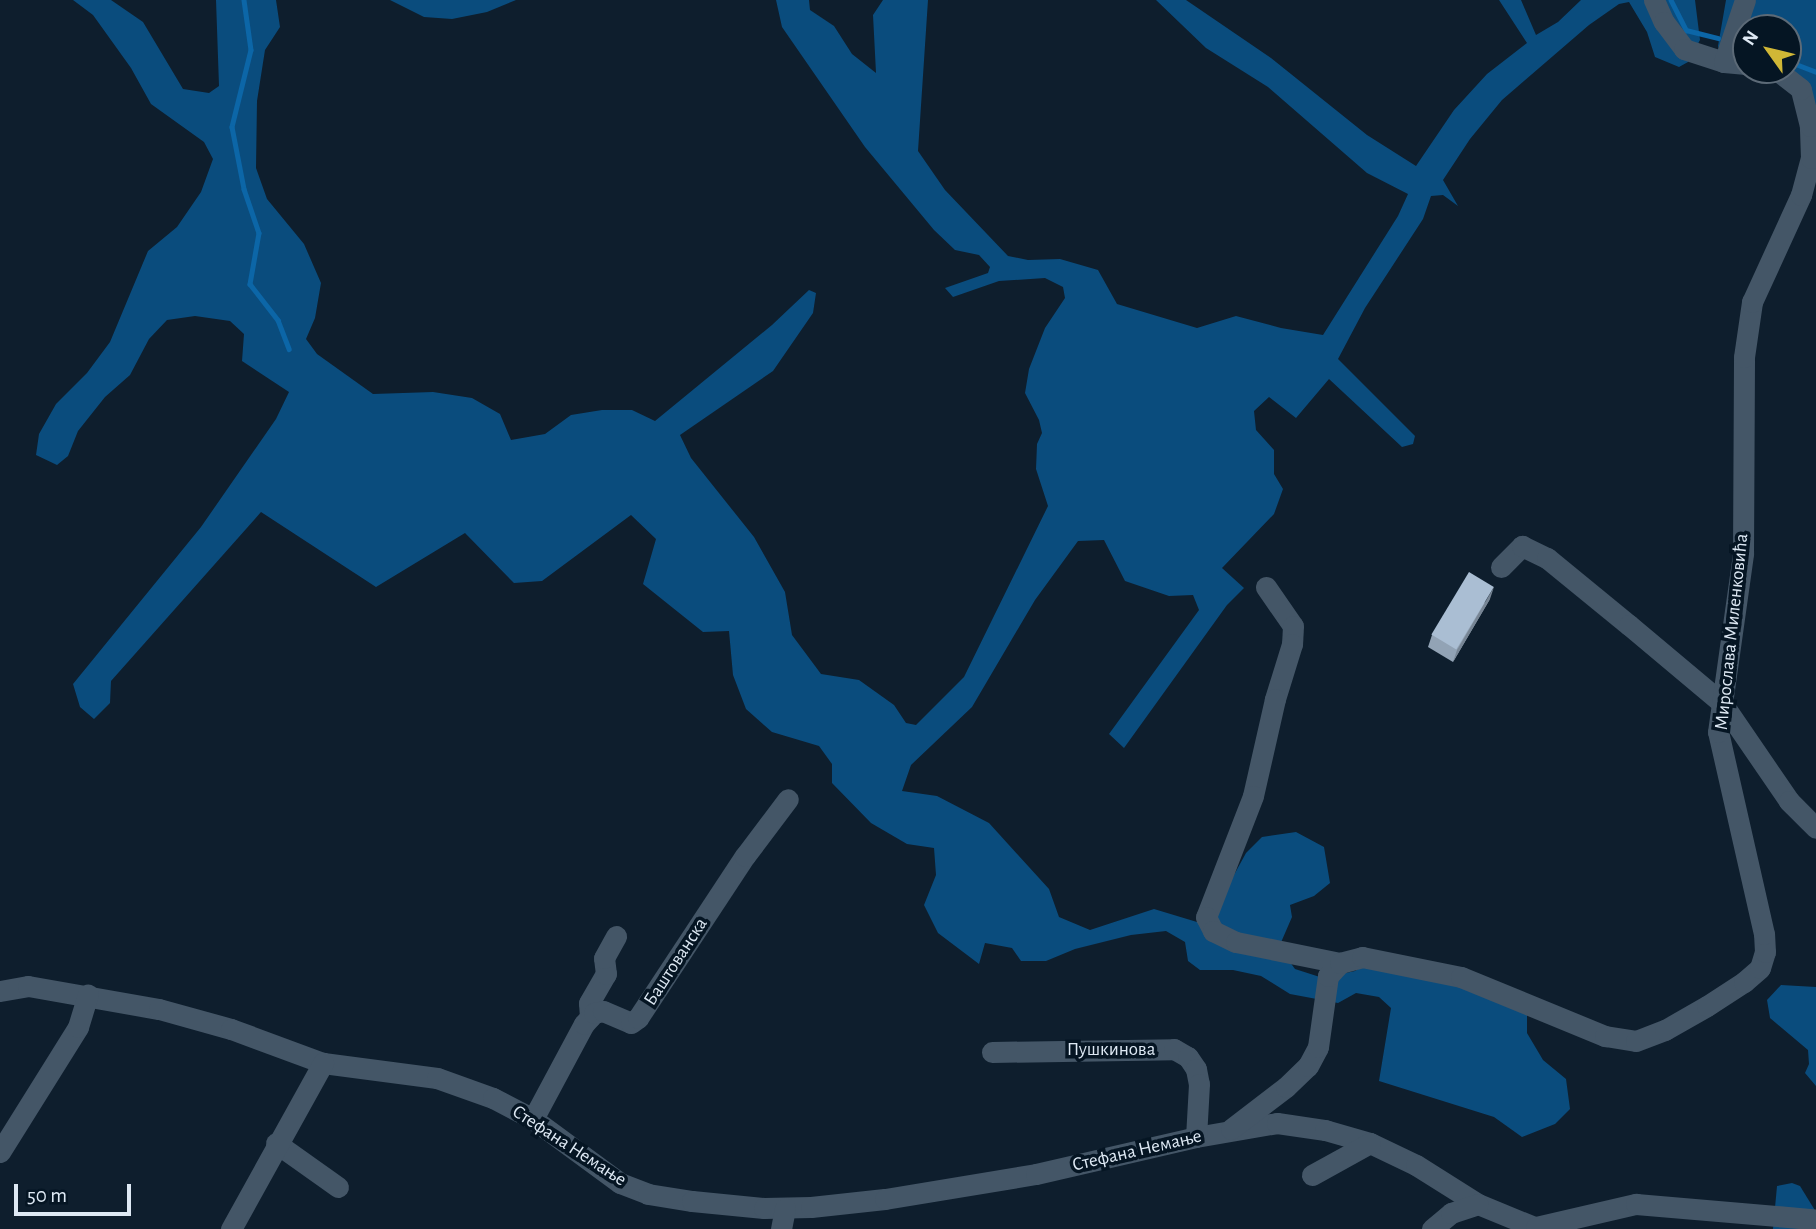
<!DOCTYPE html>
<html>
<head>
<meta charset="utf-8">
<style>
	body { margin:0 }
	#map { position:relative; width:1816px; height:1229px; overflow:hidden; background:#0e1e2d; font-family:"Alegreya Sans",sans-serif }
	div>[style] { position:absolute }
	.forest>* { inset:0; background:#0a4c7d }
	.stream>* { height:4.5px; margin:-2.25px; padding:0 2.25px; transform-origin:2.25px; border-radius:2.25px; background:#0c66a7 }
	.minor>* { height:21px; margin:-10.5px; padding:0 10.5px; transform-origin:10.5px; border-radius:10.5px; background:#445667 }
	.wall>* { inset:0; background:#92a3b5 }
	.shaded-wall>* { inset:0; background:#778594 }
	.building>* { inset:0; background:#aabed3; transform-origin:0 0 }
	span { translate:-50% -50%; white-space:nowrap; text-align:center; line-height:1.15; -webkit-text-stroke:7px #051523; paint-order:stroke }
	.street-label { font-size:19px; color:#dee9f4 }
	.north { position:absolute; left:1732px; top:14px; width:70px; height:70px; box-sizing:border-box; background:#051523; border:2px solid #5c6a77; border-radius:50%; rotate:304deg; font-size:19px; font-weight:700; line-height:28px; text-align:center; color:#dee9f4 }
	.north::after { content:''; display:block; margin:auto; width:24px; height:32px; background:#d0b736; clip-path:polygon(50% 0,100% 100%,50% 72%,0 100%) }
	.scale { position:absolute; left:14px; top:1184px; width:117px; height:32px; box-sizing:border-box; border:4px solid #dee9f4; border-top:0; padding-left:9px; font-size:21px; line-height:24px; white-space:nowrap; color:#dee9f4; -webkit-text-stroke:5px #051523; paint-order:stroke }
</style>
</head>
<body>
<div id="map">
	<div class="forest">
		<i style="clip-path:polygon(73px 0,111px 0,143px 22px,183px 89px,209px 93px,219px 86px,216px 0,276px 0,280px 27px,265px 50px,257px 101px,256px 168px,267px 199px,304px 244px,321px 283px,315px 318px,306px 339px,317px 354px,373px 394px,433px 392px,472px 398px,500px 414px,511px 440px,545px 434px,571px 415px,602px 410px,632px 410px,655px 421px,772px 325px,809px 290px,816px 293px,813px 313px,773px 371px,680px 435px,691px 458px,754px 537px,785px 592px,792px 635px,821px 674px,859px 680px,894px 705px,906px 723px,916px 725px,964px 677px,1048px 506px,1036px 469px,1037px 444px,1042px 433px,1039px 420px,1025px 393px,1029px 369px,1045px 328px,1065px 298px,1063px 287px,1045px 278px,999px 281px,953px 297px,945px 288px,988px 273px,990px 267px,979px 255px,955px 250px,934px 230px,865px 147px,782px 27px,776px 0,809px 0,810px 10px,834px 26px,852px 54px,876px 73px,873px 15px,883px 0,928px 0,918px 151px,945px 190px,1008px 256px,1028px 260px,1060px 259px,1098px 270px,1117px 304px,1197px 328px,1236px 316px,1281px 328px,1323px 335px,1398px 216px,1408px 194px,1367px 173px,1268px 87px,1206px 48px,1156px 0,1186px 0,1271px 58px,1367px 135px,1416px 166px,1454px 110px,1487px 74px,1527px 43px,1499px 0,1521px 0,1536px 35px,1558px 22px,1581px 0,1695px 0,1700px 40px,1688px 62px,1679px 67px,1655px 57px,1647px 32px,1629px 2px,1619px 4px,1589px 25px,1502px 100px,1470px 139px,1443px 180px,1458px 206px,1443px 195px,1431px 196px,1423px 219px,1365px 308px,1338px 359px,1415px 436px,1413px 444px,1402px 447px,1329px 379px,1296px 418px,1269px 397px,1254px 411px,1256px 430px,1274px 450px,1274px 474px,1283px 489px,1274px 514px,1222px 568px,1244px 588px,1227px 605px,1124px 748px,1109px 734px,1199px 610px,1193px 595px,1169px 596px,1125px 581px,1104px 540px,1078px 541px,1035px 600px,972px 707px,911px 765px,902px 791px,937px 796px,989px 823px,1049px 889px,1059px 917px,1090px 930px,1154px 909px,1197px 922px,1212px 915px,1246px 853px,1262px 837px,1296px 832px,1324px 847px,1330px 883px,1314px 896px,1290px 905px,1292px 917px,1279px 947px,1295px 969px,1323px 978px,1355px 971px,1376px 958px,1527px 1007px,1527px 1033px,1543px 1060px,1566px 1079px,1570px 1109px,1555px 1124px,1522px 1137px,1494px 1117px,1379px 1081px,1391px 1008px,1379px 997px,1356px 993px,1338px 1003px,1290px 994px,1261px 976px,1233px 970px,1200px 970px,1188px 961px,1185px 942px,1166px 931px,1131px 935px,1075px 949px,1046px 961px,1021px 961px,1012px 948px,985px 943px,979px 964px,938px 933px,924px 905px,936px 875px,934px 848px,907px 844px,871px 823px,832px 783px,832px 764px,819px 746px,772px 732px,746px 709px,733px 675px,729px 631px,703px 632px,643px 584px,656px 539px,631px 515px,542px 581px,514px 583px,465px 533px,376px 587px,261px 512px,111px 681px,110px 703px,94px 719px,80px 707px,73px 684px,201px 527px,276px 419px,289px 392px,242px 361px,244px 334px,230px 321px,195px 316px,167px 320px,149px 339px,130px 375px,105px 397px,78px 431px,68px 456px,57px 465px,36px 455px,39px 434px,56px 404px,87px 373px,110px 342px,148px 251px,177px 227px,201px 192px,213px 159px,204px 142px,151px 104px,131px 68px,93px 15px)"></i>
		<i style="clip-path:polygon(390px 0,516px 0,487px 12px,452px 19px,424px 17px)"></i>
		<i style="clip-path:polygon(1726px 0,1816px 0,1816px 125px,1788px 70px,1788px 28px,1746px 28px,1746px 64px,1724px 62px,1718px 46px)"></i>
		<i style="clip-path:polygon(1781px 985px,1816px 987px,1816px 1086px,1805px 1073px,1809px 1064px,1808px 1050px,1770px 1018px,1767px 1000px)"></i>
		<i style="clip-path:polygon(1792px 1183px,1800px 1186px,1816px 1212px,1816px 1229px,1773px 1229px,1777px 1186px)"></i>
	</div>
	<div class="stream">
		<i style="left:244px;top:0;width:50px;rotate:82deg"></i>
		<i style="left:251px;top:50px;width:79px;rotate:103.9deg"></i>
		<i style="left:232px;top:127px;width:63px;rotate:79deg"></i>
		<i style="left:244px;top:189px;width:46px;rotate:71.2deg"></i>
		<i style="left:259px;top:233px;width:52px;rotate:100deg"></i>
		<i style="left:250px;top:284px;width:46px;rotate:52.1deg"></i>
		<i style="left:278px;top:320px;width:31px;rotate:69deg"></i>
		<i style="left:1671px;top:0;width:34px;rotate:63deg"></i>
		<i style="left:1686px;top:30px;width:33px;rotate:14deg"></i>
		<i style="left:1745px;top:44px;width:1px"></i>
		<i style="left:1788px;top:61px;width:30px;rotate:21deg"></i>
	</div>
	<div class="minor">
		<i style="left:1654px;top:0;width:24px;rotate:66deg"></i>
		<i style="left:1664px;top:22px;width:34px;rotate:53deg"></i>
		<i style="left:1684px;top:49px;width:42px;rotate:18deg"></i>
		<i style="left:1724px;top:62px;width:22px;rotate:5deg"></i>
		<i style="left:1724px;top:62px;width:65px;rotate:-71.3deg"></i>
		<i style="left:1501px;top:567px;width:30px;rotate:-45deg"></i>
		<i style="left:1522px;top:546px;width:28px;rotate:26deg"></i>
		<i style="left:1547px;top:558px;width:106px;rotate:39.3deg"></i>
		<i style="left:1629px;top:625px;width:121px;rotate:40deg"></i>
		<i style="left:1722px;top:703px;width:119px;rotate:55.6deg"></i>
		<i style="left:1789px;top:801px;width:38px;rotate:45deg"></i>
		<i style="left:1266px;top:587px;width:47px;rotate:55.3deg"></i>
		<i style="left:1293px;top:626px;width:18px;rotate:93deg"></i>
		<i style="left:1292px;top:644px;width:58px;rotate:107.2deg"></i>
		<i style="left:1275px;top:699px;width:99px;rotate:102.8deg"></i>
		<i style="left:1253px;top:796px;width:130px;rotate:111.2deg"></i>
		<i style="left:1206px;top:917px;width:16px;rotate:63deg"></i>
		<i style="left:1213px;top:931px;width:25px;rotate:26deg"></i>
		<i style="left:1236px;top:942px;width:106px;rotate:11.4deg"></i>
		<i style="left:0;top:991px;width:28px;rotate:-10deg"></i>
		<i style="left:28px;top:986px;width:133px;rotate:10deg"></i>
		<i style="left:159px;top:1009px;width:75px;rotate:15.5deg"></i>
		<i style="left:231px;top:1029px;width:98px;rotate:20.3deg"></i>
		<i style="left:323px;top:1063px;width:115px;rotate:7.5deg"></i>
		<i style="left:437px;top:1078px;width:59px;rotate:19.7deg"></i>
		<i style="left:493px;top:1098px;width:45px;rotate:27.7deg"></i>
		<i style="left:533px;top:1119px;width:108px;rotate:36.3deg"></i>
		<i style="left:620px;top:1183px;width:30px;rotate:21deg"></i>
		<i style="left:648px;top:1194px;width:45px;rotate:9deg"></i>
		<i style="left:692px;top:1201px;width:72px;rotate:5.6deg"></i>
		<i style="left:764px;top:1208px;width:47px;rotate:-1.2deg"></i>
		<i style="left:811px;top:1207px;width:74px;rotate:-6.2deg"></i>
		<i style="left:885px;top:1199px;width:153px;rotate:-9.4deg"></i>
		<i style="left:1036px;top:1174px;width:164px;rotate:-13deg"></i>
		<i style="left:1196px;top:1137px;width:82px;rotate:-9.8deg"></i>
		<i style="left:1277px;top:1123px;width:49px;rotate:8.3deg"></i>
		<i style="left:1325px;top:1130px;width:47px;rotate:16.1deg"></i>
		<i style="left:1370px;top:1143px;width:51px;rotate:25.6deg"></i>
		<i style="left:1416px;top:1165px;width:73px;rotate:32.2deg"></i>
		<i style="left:1478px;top:1204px;width:66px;rotate:22.3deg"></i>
		<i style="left:590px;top:1017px;width:14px;rotate:-94deg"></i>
		<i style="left:589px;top:1003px;width:34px;rotate:-60deg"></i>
		<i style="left:606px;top:974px;width:16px;rotate:-97deg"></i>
		<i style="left:604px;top:958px;width:25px;rotate:-61deg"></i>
		<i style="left:992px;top:1052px;width:182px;rotate:-0.9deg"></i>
		<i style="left:1174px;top:1049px;width:16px;rotate:30deg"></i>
		<i style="left:1188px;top:1057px;width:14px;rotate:56deg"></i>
		<i style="left:1196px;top:1069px;width:15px;rotate:79deg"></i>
		<i style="left:1199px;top:1084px;width:53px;rotate:93.2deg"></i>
		<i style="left:533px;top:1119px;width:108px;rotate:-61.8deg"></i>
		<i style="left:584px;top:1024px;width:15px;rotate:-48deg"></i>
		<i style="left:594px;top:1013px;width:9px;rotate:-13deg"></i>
		<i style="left:603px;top:1011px;width:30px;rotate:23deg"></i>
		<i style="left:631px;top:1023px;width:9px;rotate:-36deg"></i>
		<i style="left:638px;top:1018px;width:194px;rotate:-56.6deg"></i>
		<i style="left:745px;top:856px;width:71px;rotate:-53deg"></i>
		<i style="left:1231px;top:1129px;width:69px;rotate:-37.4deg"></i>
		<i style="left:1286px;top:1087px;width:30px;rotate:-44deg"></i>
		<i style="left:1308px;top:1066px;width:21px;rotate:-62deg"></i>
		<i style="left:1318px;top:1047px;width:72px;rotate:-82deg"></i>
		<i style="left:1328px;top:976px;width:18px;rotate:-47deg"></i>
		<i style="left:1340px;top:963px;width:23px;rotate:-15deg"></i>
		<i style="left:1362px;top:957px;width:101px;rotate:11.4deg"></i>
		<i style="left:1461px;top:977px;width:156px;rotate:22.3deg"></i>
		<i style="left:1605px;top:1036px;width:31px;rotate:9deg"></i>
		<i style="left:1636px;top:1041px;width:31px;rotate:-21deg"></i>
		<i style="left:1665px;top:1030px;width:48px;rotate:-29.7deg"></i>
		<i style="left:1707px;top:1006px;width:44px;rotate:-33deg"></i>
		<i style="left:1744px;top:982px;width:21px;rotate:-41deg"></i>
		<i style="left:1760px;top:968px;width:17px;rotate:-73deg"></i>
		<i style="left:1765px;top:952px;width:18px;rotate:-93deg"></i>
		<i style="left:1764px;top:934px;width:207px;rotate:-102.8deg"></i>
		<i style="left:1718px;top:732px;width:181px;rotate:-82deg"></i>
		<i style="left:1743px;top:553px;width:196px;rotate:-89.7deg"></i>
		<i style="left:1744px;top:357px;width:56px;rotate:-81.7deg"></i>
		<i style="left:1752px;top:302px;width:118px;rotate:-65.4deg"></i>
		<i style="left:1801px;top:195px;width:38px;rotate:-75deg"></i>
		<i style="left:1811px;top:158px;width:32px;rotate:-92deg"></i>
		<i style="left:1810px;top:126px;width:38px;rotate:-104deg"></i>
		<i style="left:1801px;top:89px;width:31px;rotate:-142deg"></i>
		<i style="left:276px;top:1143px;width:76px;rotate:35.4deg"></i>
		<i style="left:0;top:1152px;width:147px;rotate:-58deg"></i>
		<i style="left:78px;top:1027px;width:34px;rotate:-73deg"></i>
		<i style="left:1312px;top:1175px;width:66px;rotate:-28.9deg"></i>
		<i style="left:1536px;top:1227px;width:103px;rotate:-13deg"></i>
		<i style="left:1636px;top:1204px;width:177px;rotate:4.9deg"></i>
		<i style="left:231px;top:1229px;width:190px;rotate:-61deg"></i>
		<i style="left:781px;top:1229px;width:21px;rotate:-79deg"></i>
		<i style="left:1432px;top:1229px;width:25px;rotate:-40deg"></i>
		<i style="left:1451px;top:1213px;width:28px;rotate:-18deg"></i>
	</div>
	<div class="wall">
		<i style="clip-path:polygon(1490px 599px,1453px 662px,1428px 647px,1432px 635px)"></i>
	</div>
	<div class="shaded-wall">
		<i style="clip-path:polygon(1494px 587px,1490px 599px,1453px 662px,1457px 650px)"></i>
	</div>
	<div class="building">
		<i style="left:1469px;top:572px;width:29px;height:73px;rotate:31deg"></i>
	</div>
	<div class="street-label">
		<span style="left:1732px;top:632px;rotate:-84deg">Мирослава Миленковића</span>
		<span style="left:676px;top:962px;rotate:-57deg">Баштованска</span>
		<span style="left:1111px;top:1050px">Пушкинова</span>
		<span style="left:569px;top:1146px;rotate:33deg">Стефана Немање</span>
		<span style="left:1137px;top:1151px;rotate:-13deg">Стефана Немање</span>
	</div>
	<div class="north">N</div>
	<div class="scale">50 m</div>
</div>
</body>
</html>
